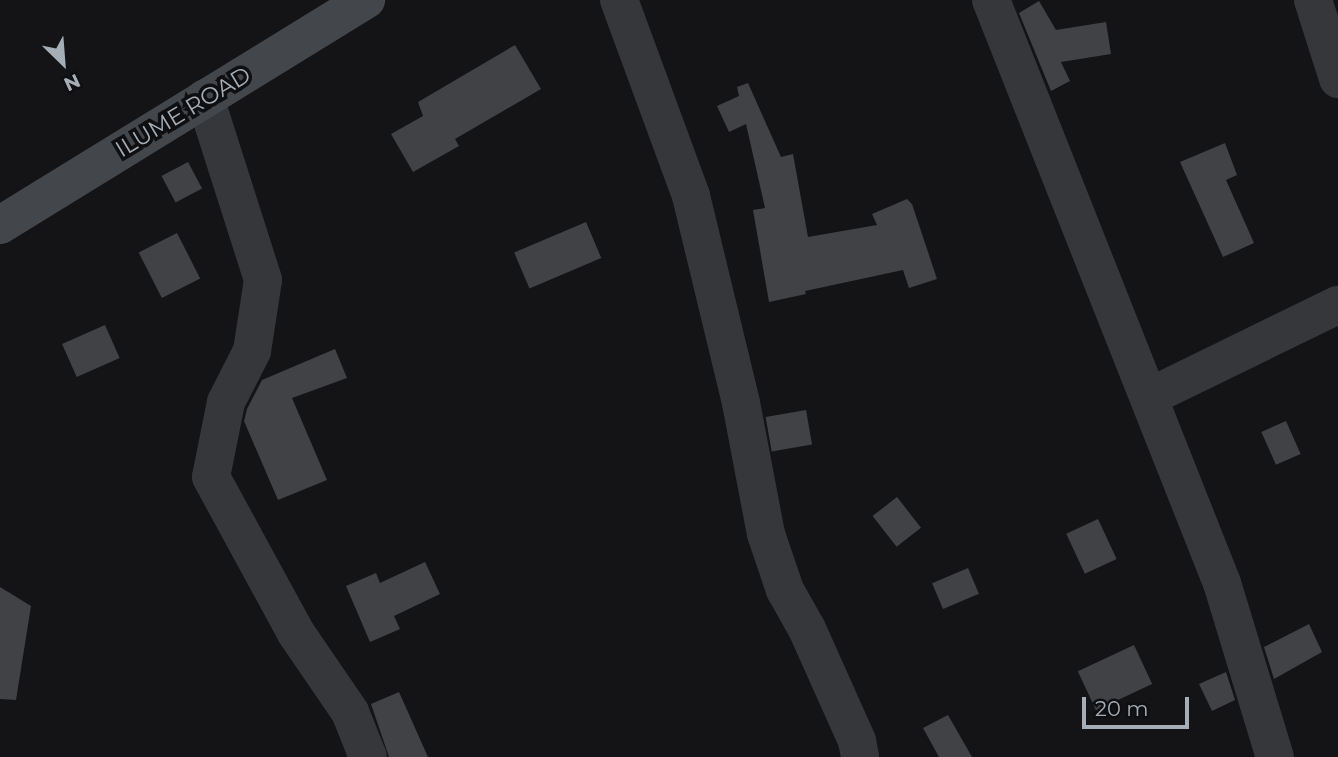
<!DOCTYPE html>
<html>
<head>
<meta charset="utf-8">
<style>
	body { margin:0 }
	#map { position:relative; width:1338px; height:757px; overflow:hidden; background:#141416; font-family:Montserrat,sans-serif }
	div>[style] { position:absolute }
	.building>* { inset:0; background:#404246; transform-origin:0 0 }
	.street>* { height:38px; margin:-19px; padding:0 19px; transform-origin:19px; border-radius:19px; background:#35373b }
	.secondary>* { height:38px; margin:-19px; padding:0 19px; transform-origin:19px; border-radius:19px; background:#43464b }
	span { translate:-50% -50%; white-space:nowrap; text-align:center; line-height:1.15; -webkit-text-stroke:7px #0f0f11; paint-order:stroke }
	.street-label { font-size:23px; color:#a5adb6 }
	.north { position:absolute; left:28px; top:28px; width:70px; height:70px; -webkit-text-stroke:5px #0f0f11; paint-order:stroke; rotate:155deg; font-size:19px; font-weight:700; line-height:28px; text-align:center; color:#a5adb6 }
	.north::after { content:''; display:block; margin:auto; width:24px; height:32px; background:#a5adb6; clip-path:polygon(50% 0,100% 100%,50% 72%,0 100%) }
	.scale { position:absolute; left:1082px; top:697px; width:107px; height:32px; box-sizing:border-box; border:4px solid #a5adb6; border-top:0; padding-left:9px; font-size:21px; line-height:24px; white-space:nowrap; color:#a5adb6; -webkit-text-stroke:5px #0f0f11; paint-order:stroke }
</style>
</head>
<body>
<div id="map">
	<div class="building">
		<i style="clip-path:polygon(1039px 1px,1056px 30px,1106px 22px,1111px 54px,1061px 62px,1070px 81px,1051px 91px,1019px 13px)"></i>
		<i style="clip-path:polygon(515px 45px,541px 89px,455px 139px,459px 146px,413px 172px,391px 134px,423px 116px,418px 102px)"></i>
		<i style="clip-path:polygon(748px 83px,781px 157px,793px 154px,808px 237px,877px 225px,872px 214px,907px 199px,912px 204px,937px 279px,909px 288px,903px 270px,805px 291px,806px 294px,769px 302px,753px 210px,765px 208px,746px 124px,729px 132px,717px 106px,739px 96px,737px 87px)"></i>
		<i style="clip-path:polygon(1225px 143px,1237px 175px,1226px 180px,1254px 243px,1223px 257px,1180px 162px)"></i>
		<i style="left:188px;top:162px;width:30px;height:30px;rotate:62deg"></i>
		<i style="left:586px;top:222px;width:39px;height:78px;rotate:67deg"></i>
		<i style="left:177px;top:233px;width:51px;height:43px;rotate:63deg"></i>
		<i style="left:105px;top:325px;width:36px;height:47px;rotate:66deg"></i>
		<i style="clip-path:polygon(335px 349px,347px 378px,292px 398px,327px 480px,278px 500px,244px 421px,247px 409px,262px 380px)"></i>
		<i style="left:806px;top:410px;width:35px;height:41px;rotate:80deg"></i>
		<i style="left:1286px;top:421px;width:36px;height:27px;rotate:66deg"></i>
		<i style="left:897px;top:497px;width:39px;height:31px;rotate:52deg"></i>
		<i style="left:1098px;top:519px;width:44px;height:35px;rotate:65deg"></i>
		<i style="clip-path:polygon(425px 562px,440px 594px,394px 616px,400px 629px,370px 642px,346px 586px,376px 573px,380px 583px)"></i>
		<i style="left:968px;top:568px;width:28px;height:39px;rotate:67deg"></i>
		<i style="clip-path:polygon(0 587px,31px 606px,16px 700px,0 699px)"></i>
		<i style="clip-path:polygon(1309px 624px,1322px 652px,1274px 679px,1264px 647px)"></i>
		<i style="left:1134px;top:645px;width:43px;height:62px;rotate:65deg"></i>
		<i style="clip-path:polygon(1226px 672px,1235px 700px,1212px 711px,1199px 684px)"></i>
		<i style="clip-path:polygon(399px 692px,428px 757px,389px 757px,371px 704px)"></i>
		<i style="clip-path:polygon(948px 715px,972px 757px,939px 757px,923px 728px)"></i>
	</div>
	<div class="street">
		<i style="left:619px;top:0;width:209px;rotate:69.8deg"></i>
		<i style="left:691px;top:196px;width:213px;rotate:76.4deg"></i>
		<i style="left:741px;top:403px;width:133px;rotate:79.2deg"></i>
		<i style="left:766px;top:534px;width:59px;rotate:71.3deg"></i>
		<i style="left:785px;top:590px;width:45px;rotate:60.6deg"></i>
		<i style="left:807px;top:629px;width:123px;rotate:65.9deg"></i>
		<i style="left:857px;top:741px;width:16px;rotate:79deg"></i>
		<i style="left:991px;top:0;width:627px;rotate:68.39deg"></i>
		<i style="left:1222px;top:583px;width:182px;rotate:73.1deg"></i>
		<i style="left:1313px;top:0;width:83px;rotate:72.4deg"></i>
		<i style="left:205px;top:98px;width:191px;rotate:72.3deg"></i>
		<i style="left:263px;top:280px;width:72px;rotate:98.8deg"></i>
		<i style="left:252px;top:351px;width:57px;rotate:117deg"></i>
		<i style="left:226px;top:402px;width:76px;rotate:101.3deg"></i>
		<i style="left:211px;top:477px;width:178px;rotate:61.4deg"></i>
		<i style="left:296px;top:633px;width:96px;rotate:55.6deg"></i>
		<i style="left:350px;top:712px;width:48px;rotate:68.2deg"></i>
		<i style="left:1149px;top:397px;width:210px;rotate:-26deg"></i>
	</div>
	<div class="secondary">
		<i style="left:0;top:225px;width:430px;rotate:-31.6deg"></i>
	</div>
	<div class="street-label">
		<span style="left:183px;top:112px;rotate:-31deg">ILUME ROAD</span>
	</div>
	<div class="north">N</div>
	<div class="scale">20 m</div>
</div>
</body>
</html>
